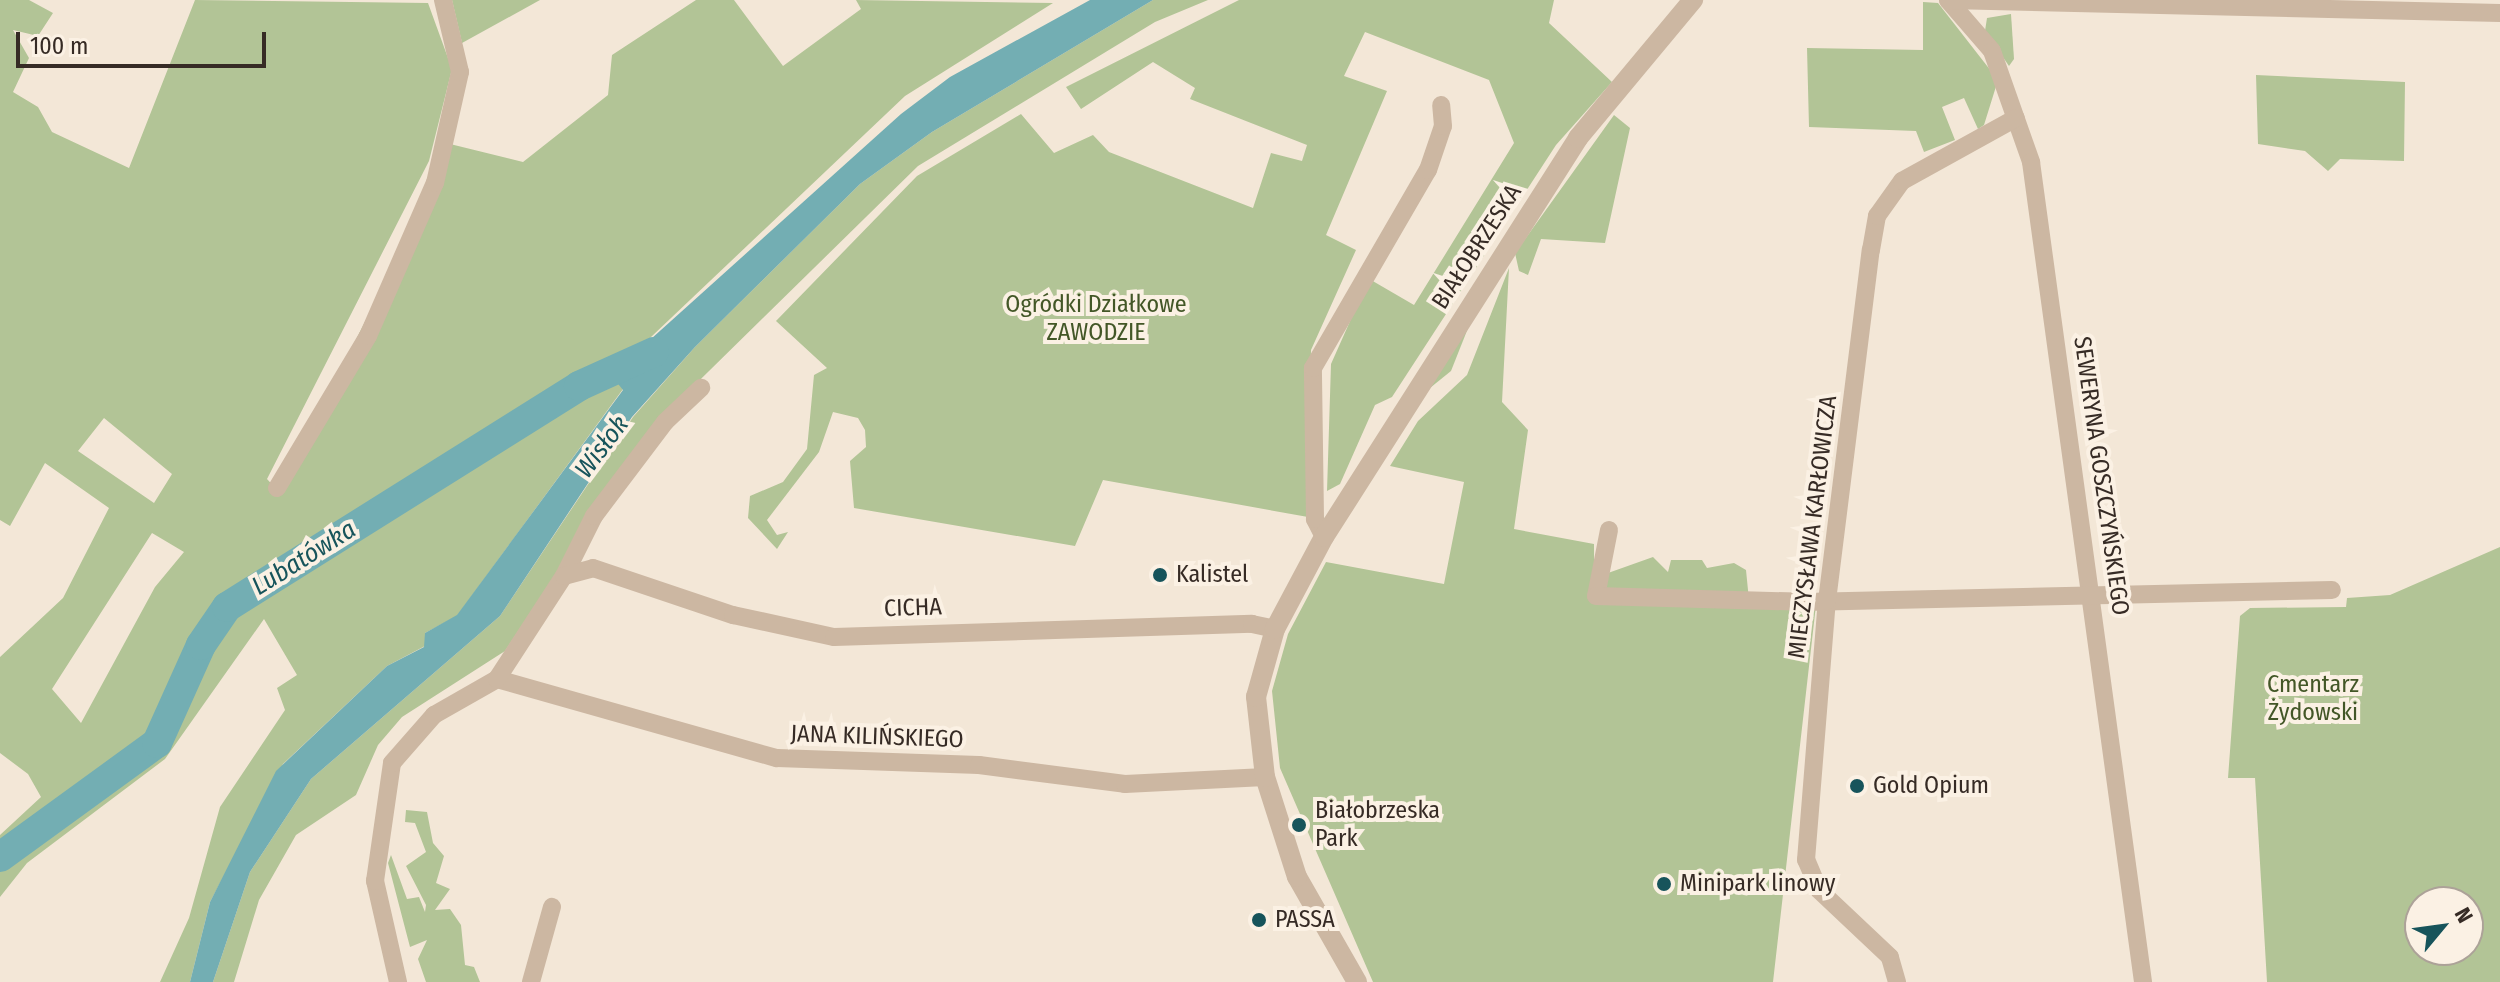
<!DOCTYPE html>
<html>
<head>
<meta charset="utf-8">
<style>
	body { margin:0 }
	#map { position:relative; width:2500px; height:982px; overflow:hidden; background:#f3e7d7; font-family:"Fira Sans Condensed",sans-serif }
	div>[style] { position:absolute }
	.green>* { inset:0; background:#b2c496 }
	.water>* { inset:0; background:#73aeb3 }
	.river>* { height:30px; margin:-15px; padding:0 15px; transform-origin:15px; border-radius:15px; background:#73aeb3 }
	.minor>* { height:18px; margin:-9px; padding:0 9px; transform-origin:9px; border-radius:9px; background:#ccb7a2 }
	.tertiary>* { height:20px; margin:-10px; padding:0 10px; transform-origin:10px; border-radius:10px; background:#ccb7a2 }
	.dots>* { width:22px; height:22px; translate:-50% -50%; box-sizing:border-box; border:4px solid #fbf1e4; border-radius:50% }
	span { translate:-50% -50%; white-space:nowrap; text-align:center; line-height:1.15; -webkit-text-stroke:8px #fbf1e4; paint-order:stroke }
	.street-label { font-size:24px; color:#362b25 }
	.park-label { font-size:24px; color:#435727 }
	.poi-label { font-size:24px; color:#362b25 }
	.left { translate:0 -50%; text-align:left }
	.water-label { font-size:26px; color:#17545b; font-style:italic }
	.north { position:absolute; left:2404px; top:886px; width:80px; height:80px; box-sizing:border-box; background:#fbf1e4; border:2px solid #aca298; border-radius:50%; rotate:61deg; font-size:22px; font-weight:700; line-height:32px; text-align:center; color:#362b25 }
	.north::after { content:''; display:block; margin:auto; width:28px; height:36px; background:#17545b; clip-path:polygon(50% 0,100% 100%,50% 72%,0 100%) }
	.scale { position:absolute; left:16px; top:32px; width:250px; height:36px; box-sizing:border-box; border:4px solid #362b25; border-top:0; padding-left:10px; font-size:24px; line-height:28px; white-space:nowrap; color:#362b25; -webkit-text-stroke:6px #fbf1e4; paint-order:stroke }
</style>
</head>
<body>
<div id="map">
	<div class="green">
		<i style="clip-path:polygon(evenodd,0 0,29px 0,53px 13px,38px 36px,13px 30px,29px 58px,13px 92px,38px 107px,52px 132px,129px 168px,195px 0,428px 3px,452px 69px,429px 161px,267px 479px,279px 492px,435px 183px,446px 143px,523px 162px,608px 95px,612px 55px,696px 0,734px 0,783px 66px,861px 9px,856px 0,1053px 3px,905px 96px,612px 374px,623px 389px,457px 616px,425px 633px,425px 646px,387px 666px,283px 764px,210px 902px,190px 982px,160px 982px,189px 918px,220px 807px,285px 710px,277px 688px,297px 675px,264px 619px,165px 759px,27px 863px,0 897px,0 835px,41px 797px,28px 774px,0 753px,0 657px,63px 598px,109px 508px,45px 463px,10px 526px,0 520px,0 0,104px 418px,172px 474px,154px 503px,78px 451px,104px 418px,0 0,152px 533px,184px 552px,155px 587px,81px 723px,52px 689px,152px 533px)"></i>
		<i style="clip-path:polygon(452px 0,540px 0,462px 43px)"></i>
		<i style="clip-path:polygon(1153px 0,1208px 0,1155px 22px,918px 166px,654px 425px,505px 651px,402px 717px,378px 745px,356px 795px,296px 835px,259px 900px,234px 982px,213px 982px,250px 872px,311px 779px,500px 616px,633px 417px,695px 347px,860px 184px,932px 132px)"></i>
		<i style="clip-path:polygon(1239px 0,1554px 0,1549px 23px,1612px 82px,1556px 145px,1392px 397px,1375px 405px,1340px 484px,1327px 491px,1331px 364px,1355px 310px,1371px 280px,1414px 305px,1514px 143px,1489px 80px,1365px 32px,1344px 76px,1387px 91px,1326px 235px,1356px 250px,1311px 350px,1308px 517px,1103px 480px,1075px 546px,854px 508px,850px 461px,866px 447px,865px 430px,858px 418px,833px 412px,819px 452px,767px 520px,777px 535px,788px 532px,777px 549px,748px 518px,750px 496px,783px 482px,807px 449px,814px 375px,827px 368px,776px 321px,917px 176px,1021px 114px,1054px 153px,1093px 135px,1109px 152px,1253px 208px,1271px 153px,1302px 161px,1307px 145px,1190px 99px,1195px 88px,1153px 62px,1081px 109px,1066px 87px)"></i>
		<i style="clip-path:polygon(1923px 2px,1938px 3px,1998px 80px,1984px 125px,1978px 129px,1964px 98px,1942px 107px,1955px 140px,1924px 152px,1916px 131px,1809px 127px,1807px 48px,1923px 50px)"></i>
		<i style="clip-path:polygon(2011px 14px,2014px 59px,2009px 66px,1985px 31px,1987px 18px)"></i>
		<i style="clip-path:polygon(2256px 75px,2405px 82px,2404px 161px,2340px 159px,2328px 171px,2305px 151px,2258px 144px)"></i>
		<i style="clip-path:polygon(1614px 115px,1630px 128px,1605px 243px,1541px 239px,1528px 275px,1519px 271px,1515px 253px)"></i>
		<i style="clip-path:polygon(1509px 268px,1502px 402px,1528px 430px,1514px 529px,1594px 544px,1594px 578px,1653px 557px,1668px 572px,1671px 560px,1702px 560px,1707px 568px,1734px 563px,1746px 570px,1749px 600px,1816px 605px,1773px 982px,1373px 982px,1280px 768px,1272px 691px,1288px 634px,1326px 562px,1444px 584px,1464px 482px,1390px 466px,1418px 421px,1467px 375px)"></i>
		<i style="clip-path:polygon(1472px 318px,1451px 371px,1425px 392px)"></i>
		<i style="clip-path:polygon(evenodd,2500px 547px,2500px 982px,2267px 982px,2255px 778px,2228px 778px,2240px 616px,2250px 608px,2346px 607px,2347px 598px,2390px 595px,2500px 547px,2420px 902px,2468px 902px,2468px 950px,2420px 950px,2420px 902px)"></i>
		<i style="clip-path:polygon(406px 810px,427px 812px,433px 843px,444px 856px,436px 883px,450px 889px,435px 910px,450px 909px,461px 925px,465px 965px,474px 967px,480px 982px,426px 982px,418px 959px,427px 940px,410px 947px,388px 863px,391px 855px,407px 899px,419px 897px,425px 912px,426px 905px,406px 866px,426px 852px,415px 823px,405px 822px)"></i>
	</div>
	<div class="water">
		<i style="clip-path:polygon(1090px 0,1153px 0,932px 132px,860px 184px,695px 347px,632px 417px,500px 616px,311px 779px,250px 872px,213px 982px,190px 982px,210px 902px,276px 771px,387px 666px,424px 647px,425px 633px,457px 615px,623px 390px,611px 375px,901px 114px,950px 77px)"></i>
	</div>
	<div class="river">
		<i style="left:0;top:857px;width:194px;rotate:-36deg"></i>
		<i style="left:157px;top:743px;width:107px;rotate:-65.8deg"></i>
		<i style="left:201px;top:645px;width:46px;rotate:-55.6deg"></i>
		<i style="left:227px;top:607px;width:416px;rotate:-32.1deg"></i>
		<i style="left:579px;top:386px;width:82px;rotate:-24.4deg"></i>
	</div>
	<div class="minor">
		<i style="left:1948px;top:0;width:67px;rotate:49.2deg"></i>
		<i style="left:1992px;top:51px;width:118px;rotate:70.6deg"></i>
		<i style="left:2031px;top:162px;width:828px;rotate:82.22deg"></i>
		<i style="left:1948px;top:0;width:552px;rotate:1.35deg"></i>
		<i style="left:277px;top:488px;width:177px;rotate:-59.1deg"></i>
		<i style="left:368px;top:336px;width:167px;rotate:-66.4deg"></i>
		<i style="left:435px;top:183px;width:114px;rotate:-77.3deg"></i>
		<i style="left:460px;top:72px;width:74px;rotate:-103.3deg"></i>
		<i style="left:1609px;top:530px;width:67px;rotate:101.1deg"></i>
		<i style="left:1596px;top:596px;width:209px;rotate:1.6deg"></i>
		<i style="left:1805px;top:602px;width:527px;rotate:-1.3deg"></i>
		<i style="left:1324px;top:537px;width:20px;rotate:-117deg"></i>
		<i style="left:1315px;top:519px;width:151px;rotate:-90.8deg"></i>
		<i style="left:1313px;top:368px;width:229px;rotate:-59.9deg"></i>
		<i style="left:1428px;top:170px;width:46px;rotate:-71.2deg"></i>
		<i style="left:1443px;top:126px;width:21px;rotate:-95deg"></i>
		<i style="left:564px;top:576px;width:67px;rotate:-63.4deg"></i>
		<i style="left:594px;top:516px;width:118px;rotate:-52.9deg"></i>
		<i style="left:665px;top:422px;width:50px;rotate:-43.4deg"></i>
		<i style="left:497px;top:679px;width:291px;rotate:15.8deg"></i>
		<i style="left:777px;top:758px;width:202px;rotate:2deg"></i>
		<i style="left:979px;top:765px;width:147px;rotate:7.4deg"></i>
		<i style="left:1125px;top:784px;width:140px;rotate:-2.9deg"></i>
		<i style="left:398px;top:982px;width:104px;rotate:-102.8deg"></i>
		<i style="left:375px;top:881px;width:119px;rotate:-81.8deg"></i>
		<i style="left:392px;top:763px;width:64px;rotate:-48.8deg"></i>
		<i style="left:434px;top:715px;width:73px;rotate:-29.7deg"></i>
		<i style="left:497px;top:679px;width:123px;rotate:-57deg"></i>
		<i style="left:564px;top:576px;width:30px;rotate:-15deg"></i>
		<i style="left:593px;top:568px;width:148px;rotate:18.6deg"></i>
		<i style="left:733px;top:615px;width:103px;rotate:12.3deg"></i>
		<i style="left:834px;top:637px;width:418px;rotate:-1.8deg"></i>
		<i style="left:1252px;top:624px;width:24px;rotate:12deg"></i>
		<i style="left:531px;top:982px;width:78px;rotate:-74.4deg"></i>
		<i style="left:1897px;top:982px;width:26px;rotate:-106deg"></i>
		<i style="left:1890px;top:957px;width:98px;rotate:-136.7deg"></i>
		<i style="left:1819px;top:890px;width:33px;rotate:-113deg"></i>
		<i style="left:1806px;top:860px;width:260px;rotate:-85.4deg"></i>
		<i style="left:1827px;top:601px;width:354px;rotate:-82.9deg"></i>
		<i style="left:1871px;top:250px;width:35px;rotate:-80deg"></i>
		<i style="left:1877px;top:216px;width:43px;rotate:-54.5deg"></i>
		<i style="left:1902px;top:181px;width:130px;rotate:-28.9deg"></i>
	</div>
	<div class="tertiary">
		<i style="left:1357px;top:982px;width:121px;rotate:-119.7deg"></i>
		<i style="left:1297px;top:877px;width:105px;rotate:-107.7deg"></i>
		<i style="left:1265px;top:777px;width:81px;rotate:-96.4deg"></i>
		<i style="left:1256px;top:697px;width:71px;rotate:-74.4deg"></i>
		<i style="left:1275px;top:629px;width:104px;rotate:-62deg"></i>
		<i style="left:1324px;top:537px;width:473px;rotate:-57.5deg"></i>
		<i style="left:1578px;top:138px;width:180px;rotate:-50.2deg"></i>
	</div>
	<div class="dots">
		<i style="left:1160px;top:575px;background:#17545b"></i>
		<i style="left:1857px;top:786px;background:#17545b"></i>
		<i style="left:1299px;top:825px;background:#17545b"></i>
		<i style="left:1664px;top:884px;background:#17545b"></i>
		<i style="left:1259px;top:920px;background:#17545b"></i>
	</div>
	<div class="street-label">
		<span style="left:1477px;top:247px;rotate:-57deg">BIAŁOBRZESKA</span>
		<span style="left:2101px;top:476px;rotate:82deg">SEWERYNA GOSZCZYŃSKIEGO</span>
		<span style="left:1813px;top:527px;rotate:-83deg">MIECZYSŁAWA KARŁOWICZA</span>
		<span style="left:913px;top:608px;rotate:-2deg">CICHA</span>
		<span style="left:877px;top:737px;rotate:2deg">JANA KILIŃSKIEGO</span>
	</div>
	<div class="park-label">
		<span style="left:1096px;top:319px">Ogródki Działkowe<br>ZAWODZIE</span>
		<span style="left:2313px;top:699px">Cmentarz<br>Żydowski</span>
	</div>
	<div class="poi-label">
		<span class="left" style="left:1176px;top:575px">Kalistel</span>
		<span class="left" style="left:1873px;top:786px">Gold Opium</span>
		<span class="left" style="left:1315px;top:825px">Białobrzeska<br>Park</span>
		<span class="left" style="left:1680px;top:884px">Minipark linowy</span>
		<span class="left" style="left:1275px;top:920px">PASSA</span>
	</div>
	<div class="water-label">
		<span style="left:602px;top:447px;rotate:-53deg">Wisłok</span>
		<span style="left:304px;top:558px;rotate:-32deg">Lubatówka</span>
	</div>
	<div class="north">N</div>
	<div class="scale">100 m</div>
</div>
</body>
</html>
